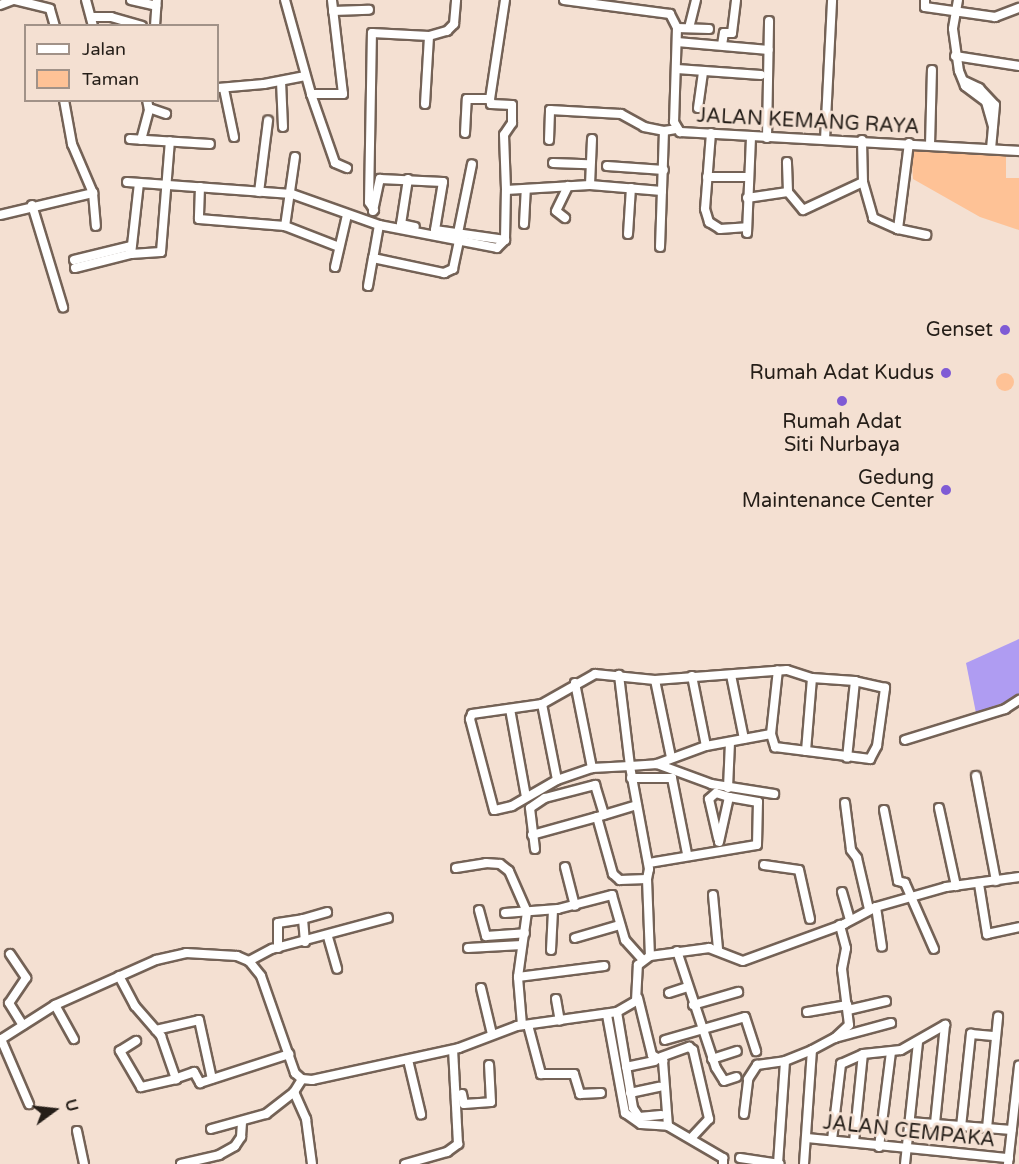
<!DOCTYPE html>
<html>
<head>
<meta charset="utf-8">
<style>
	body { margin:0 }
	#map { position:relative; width:1019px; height:1164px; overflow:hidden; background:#f4e0d2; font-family:"Varela Round",sans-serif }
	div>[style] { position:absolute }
	.green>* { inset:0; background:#fec296 }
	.round { border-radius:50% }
	.water>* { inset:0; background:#af9cf2 }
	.roads { filter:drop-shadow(2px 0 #746256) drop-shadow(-2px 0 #746256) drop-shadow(0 2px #746256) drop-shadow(0 -2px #746256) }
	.minor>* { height:8px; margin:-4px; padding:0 4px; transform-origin:4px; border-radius:4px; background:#fff }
	.dots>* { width:16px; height:16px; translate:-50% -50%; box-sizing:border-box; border:3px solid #f4e0d2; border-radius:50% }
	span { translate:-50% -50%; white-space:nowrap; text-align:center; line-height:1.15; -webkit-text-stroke:6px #f4e0d2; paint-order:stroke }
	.street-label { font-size:20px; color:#251e18 }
	.poi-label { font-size:20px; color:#251e18 }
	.right { translate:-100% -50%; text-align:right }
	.legend { position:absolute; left:24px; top:24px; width:195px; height:78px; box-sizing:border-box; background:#f4e0d2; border:2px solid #a19288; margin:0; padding:8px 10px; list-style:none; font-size:18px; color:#251e18 }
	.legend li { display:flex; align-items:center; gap:12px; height:30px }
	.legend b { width:30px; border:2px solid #a19288 }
	.north { position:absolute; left:24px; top:1080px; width:60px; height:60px; -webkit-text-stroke:4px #f4e0d2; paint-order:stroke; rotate:75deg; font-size:16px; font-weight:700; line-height:24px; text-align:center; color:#251e18 }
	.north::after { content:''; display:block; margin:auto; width:21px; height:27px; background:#251e18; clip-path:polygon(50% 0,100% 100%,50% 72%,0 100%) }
</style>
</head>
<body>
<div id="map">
	<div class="green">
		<i style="clip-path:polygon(911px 147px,1006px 152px,1006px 178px,1019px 178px,1019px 230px,980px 217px,913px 179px)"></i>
		<i class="round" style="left:996px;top:373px;width:18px;height:18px"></i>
	</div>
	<div class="water">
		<i style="clip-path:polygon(1019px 639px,1019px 697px,976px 713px,966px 663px)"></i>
	</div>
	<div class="roads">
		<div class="minor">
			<i style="left:15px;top:0;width:36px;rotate:14deg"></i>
			<i style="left:50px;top:9px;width:18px;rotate:74deg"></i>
			<i style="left:86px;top:0;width:27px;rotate:75deg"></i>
			<i style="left:131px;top:0;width:26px;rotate:13deg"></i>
			<i style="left:285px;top:0;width:98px;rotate:74.5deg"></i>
			<i style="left:311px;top:94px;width:73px;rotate:70.8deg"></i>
			<i style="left:335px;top:163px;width:13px;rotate:23deg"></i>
			<i style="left:505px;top:0;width:100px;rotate:98.6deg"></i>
			<i style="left:490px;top:99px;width:5px;rotate:79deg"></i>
			<i style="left:491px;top:104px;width:21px;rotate:3deg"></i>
			<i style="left:512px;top:105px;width:18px;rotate:90deg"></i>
			<i style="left:512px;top:123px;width:14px;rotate:124deg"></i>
			<i style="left:504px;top:135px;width:55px;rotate:87.9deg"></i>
			<i style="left:564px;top:0;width:107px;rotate:7.5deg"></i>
			<i style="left:670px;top:14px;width:16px;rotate:63deg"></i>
			<i style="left:677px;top:28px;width:94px;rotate:91.8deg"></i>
			<i style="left:674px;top:122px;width:12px;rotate:59deg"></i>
			<i style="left:680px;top:132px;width:340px;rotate:3.2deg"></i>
			<i style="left:925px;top:0;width:7px;rotate:90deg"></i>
			<i style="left:925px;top:7px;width:71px;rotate:8.1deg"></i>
			<i style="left:995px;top:17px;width:26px;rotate:-21deg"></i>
			<i style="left:958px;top:0;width:29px;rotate:100deg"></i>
			<i style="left:953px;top:29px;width:42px;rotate:81.9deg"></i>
			<i style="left:959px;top:71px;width:16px;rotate:68deg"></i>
			<i style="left:965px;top:86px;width:26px;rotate:37deg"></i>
			<i style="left:986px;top:102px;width:25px;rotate:74deg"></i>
			<i style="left:0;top:5px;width:14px;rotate:-21deg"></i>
			<i style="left:333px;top:11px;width:36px;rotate:-2deg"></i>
			<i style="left:91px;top:17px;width:20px"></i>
			<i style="left:111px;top:17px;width:32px;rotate:16deg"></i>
			<i style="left:155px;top:26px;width:26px;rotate:-86deg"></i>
			<i style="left:677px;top:28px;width:32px;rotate:2deg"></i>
			<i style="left:689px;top:28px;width:29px;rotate:-76deg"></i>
			<i style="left:677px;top:42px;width:92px;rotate:5deg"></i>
			<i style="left:722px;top:45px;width:12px;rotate:-81deg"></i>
			<i style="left:724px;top:33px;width:8px"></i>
			<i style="left:732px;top:33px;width:33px;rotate:-83deg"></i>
			<i style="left:955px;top:56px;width:65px;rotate:8.9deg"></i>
			<i style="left:677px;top:69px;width:84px;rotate:4.1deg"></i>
			<i style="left:281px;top:81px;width:46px;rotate:87.5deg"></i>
			<i style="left:964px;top:81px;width:17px;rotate:25deg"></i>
			<i style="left:979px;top:88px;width:23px;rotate:47deg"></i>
			<i style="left:995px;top:105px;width:44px;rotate:95.2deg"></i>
			<i style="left:218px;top:88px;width:46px;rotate:-5deg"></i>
			<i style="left:264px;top:84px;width:42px;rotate:-11deg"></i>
			<i style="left:224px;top:89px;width:49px;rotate:78.2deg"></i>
			<i style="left:311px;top:94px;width:32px"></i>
			<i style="left:343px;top:94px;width:95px;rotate:-96.7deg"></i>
			<i style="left:64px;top:100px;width:45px;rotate:79.7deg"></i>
			<i style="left:72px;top:144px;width:53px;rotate:66.8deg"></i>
			<i style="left:93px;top:193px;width:33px;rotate:85deg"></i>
			<i style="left:425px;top:104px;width:68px;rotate:-86.6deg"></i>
			<i style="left:149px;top:108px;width:18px;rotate:19deg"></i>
			<i style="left:698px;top:108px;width:37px;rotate:-82deg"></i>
			<i style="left:465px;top:133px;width:34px;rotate:-87deg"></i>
			<i style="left:467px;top:99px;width:23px"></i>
			<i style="left:711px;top:133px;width:76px;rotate:94.5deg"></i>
			<i style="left:705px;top:209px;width:14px;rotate:73deg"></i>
			<i style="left:709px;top:222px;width:13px;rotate:32deg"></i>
			<i style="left:720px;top:229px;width:27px;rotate:-4deg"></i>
			<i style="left:767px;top:138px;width:117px;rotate:-89deg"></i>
			<i style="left:130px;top:139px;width:80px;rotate:3.6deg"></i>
			<i style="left:141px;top:140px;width:31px;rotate:-75deg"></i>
			<i style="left:149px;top:110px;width:10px;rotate:-101deg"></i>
			<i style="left:549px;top:140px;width:30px;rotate:-88deg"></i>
			<i style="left:550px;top:110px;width:71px;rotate:3.2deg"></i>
			<i style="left:621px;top:114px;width:26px;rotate:29deg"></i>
			<i style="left:644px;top:127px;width:20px;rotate:11deg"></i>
			<i style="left:825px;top:140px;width:140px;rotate:-87.1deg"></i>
			<i style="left:909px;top:143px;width:87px;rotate:97.3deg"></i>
			<i style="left:898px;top:229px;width:29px;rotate:12deg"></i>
			<i style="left:930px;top:145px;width:75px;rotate:-88.5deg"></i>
			<i style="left:295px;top:157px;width:70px;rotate:98.2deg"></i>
			<i style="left:285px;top:226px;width:58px;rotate:21.3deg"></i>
			<i style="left:553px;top:163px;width:35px;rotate:2deg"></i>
			<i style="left:607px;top:166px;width:57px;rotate:4deg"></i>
			<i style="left:707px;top:177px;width:40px"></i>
			<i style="left:408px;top:179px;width:46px;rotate:98.8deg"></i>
			<i style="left:401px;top:224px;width:14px;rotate:12deg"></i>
			<i style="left:127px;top:182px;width:165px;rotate:4.2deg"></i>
			<i style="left:292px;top:194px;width:92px;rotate:19.6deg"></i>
			<i style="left:379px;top:225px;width:120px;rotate:11deg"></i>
			<i style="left:497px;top:248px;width:11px;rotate:-45deg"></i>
			<i style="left:505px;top:240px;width:50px;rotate:-88.9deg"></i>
			<i style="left:506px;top:190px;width:84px;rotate:-3.4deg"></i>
			<i style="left:590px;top:185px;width:72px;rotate:4.8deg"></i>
			<i style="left:662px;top:191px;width:60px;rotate:-88.1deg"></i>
			<i style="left:664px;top:131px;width:12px;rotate:-9deg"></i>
			<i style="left:863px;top:182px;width:37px;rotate:74deg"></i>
			<i style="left:873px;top:218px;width:27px;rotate:24deg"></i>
			<i style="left:139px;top:183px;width:71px;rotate:96.4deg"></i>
			<i style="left:131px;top:254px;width:30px;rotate:-4deg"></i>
			<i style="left:161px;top:252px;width:111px;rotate:-85.4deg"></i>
			<i style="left:590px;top:185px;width:46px;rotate:-87.5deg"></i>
			<i style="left:200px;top:187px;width:32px;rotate:92deg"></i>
			<i style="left:199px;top:219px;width:86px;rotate:4.7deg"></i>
			<i style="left:259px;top:192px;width:72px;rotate:-82.8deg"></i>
			<i style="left:788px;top:192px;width:23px;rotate:50deg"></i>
			<i style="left:803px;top:210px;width:66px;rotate:-25deg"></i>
			<i style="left:863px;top:182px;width:42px;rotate:-91.4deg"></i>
			<i style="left:747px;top:198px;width:41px;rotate:-8.3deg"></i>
			<i style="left:788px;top:192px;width:30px;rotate:-92deg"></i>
			<i style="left:32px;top:205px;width:107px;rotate:73.1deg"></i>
			<i style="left:374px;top:210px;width:9px;rotate:-122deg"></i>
			<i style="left:369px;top:202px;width:169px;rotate:-89deg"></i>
			<i style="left:372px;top:33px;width:57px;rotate:3deg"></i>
			<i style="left:429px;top:36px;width:19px;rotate:-16deg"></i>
			<i style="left:447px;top:31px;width:10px;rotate:-45deg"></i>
			<i style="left:454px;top:24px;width:24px;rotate:-85deg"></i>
			<i style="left:373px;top:211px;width:33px;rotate:-78deg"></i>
			<i style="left:380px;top:179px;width:63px;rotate:2.7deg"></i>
			<i style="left:443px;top:182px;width:49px;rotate:99.5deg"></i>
			<i style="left:435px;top:230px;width:71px;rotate:8.1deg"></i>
			<i style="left:0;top:215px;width:96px;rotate:-13.3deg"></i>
			<i style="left:565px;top:218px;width:11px;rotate:-142deg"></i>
			<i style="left:556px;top:211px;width:28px;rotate:-64deg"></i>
			<i style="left:524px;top:224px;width:35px;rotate:-87deg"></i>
			<i style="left:379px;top:225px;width:34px;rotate:100deg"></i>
			<i style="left:373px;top:258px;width:73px;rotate:11.9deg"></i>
			<i style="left:444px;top:273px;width:10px;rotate:-24deg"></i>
			<i style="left:453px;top:269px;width:29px;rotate:-78deg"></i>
			<i style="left:458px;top:233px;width:70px;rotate:-78.5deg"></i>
			<i style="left:747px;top:233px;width:97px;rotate:-87.6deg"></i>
			<i style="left:628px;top:234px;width:46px;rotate:-86.3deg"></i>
			<i style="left:660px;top:247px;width:56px;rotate:-88deg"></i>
			<i style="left:74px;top:260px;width:59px;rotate:-13.8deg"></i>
			<i style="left:335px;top:267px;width:53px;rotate:-77deg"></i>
			<i style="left:75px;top:268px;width:58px;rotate:-14deg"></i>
			<i style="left:368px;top:286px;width:28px;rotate:-80deg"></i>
			<i style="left:731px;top:675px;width:65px;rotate:78.5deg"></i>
			<i style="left:692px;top:676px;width:71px;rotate:78.7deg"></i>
			<i style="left:655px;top:680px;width:79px;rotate:78.3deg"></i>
			<i style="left:575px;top:683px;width:87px;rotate:78.7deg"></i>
			<i style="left:542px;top:704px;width:77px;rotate:78.8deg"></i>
			<i style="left:557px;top:780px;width:52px;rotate:150deg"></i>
			<i style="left:512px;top:806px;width:18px;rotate:167deg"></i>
			<i style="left:494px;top:810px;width:94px;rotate:-104.8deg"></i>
			<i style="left:470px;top:719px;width:5px;rotate:-68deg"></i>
			<i style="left:472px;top:714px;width:71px;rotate:-8.1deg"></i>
			<i style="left:542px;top:704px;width:61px;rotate:-29.5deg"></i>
			<i style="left:595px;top:674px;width:60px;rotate:5.7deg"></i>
			<i style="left:655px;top:680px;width:132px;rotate:-4.3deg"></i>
			<i style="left:787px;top:670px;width:26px;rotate:18deg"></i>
			<i style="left:812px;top:678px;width:43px;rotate:4deg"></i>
			<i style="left:855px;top:681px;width:77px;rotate:95.9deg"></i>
			<i style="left:510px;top:709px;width:89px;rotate:79.7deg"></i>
			<i style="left:771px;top:734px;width:14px;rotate:73deg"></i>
			<i style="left:775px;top:747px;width:96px;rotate:7.2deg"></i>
			<i style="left:870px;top:759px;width:15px;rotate:-62deg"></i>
			<i style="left:877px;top:746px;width:59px;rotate:-82.1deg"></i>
			<i style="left:885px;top:688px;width:31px;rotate:-167deg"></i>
			<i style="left:905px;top:740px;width:105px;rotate:-17.2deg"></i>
			<i style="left:1005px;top:709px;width:17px;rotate:-33deg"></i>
			<i style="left:806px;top:751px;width:73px;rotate:-85.3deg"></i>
			<i style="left:657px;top:764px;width:58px;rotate:20.3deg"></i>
			<i style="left:711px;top:784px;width:64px;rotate:9deg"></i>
			<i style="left:976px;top:776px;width:107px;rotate:79.2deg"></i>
			<i style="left:631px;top:778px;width:41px"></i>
			<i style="left:672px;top:778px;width:77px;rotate:78.8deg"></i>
			<i style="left:557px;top:780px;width:37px;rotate:-19deg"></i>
			<i style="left:592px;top:768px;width:38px;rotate:-3deg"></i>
			<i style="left:630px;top:766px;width:92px;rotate:-96.9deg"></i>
			<i style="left:728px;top:788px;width:46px;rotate:-87.5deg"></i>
			<i style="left:845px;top:803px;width:47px;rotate:82.7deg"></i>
			<i style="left:851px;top:850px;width:10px;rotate:53deg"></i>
			<i style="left:857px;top:858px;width:52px;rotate:76.8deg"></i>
			<i style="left:637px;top:805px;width:42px;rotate:163.3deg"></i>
			<i style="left:597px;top:817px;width:59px;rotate:74.3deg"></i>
			<i style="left:613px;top:874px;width:9px;rotate:41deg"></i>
			<i style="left:620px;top:880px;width:27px;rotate:-2deg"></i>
			<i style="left:647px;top:879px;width:10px;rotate:-79deg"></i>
			<i style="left:649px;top:869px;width:105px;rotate:-100.5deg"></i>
			<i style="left:630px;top:766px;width:27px;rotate:-4deg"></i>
			<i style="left:657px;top:764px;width:52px;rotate:-20.2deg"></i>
			<i style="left:706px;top:746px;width:66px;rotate:-10.5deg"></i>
			<i style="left:771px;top:734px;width:64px;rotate:-83.8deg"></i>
			<i style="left:939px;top:808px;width:80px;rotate:77.7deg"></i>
			<i style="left:884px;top:810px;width:72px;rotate:78.8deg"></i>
			<i style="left:898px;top:881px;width:7px;rotate:16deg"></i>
			<i style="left:905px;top:883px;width:72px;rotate:66.3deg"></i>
			<i style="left:532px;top:835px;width:67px;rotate:-15.5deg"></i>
			<i style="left:718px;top:838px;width:40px;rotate:-103deg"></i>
			<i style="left:709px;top:799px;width:9px;rotate:-41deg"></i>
			<i style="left:716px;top:793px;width:14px;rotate:17deg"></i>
			<i style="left:535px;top:849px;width:41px;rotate:-97deg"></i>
			<i style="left:530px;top:808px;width:18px;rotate:-34deg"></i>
			<i style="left:545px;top:798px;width:52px;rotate:-14.6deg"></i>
			<i style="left:595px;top:785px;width:31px;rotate:73deg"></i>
			<i style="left:649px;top:863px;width:109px;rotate:-9.5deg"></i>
			<i style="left:757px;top:845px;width:43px;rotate:-88.7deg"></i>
			<i style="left:758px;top:802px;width:29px;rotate:-170deg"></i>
			<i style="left:729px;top:797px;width:46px;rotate:102.5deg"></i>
			<i style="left:764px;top:865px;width:35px;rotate:8deg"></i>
			<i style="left:799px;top:870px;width:50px;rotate:77.3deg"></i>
			<i style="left:565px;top:867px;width:40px;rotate:75.6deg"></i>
			<i style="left:456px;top:868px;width:30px;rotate:-9deg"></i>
			<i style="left:486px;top:863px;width:14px;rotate:4deg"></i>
			<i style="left:500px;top:864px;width:11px;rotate:38deg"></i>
			<i style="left:509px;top:871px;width:45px;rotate:66.3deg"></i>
			<i style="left:527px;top:912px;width:66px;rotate:97.9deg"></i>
			<i style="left:647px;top:879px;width:77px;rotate:87.8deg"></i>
			<i style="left:979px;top:884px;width:51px;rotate:80.9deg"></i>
			<i style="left:987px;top:934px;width:33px;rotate:-12deg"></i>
			<i style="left:842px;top:892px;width:29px;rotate:74deg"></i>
			<i style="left:713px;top:895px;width:54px;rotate:84.7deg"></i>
			<i style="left:876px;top:907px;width:40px;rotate:81.5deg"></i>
			<i style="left:479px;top:910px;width:27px;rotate:75deg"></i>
			<i style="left:486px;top:936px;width:39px;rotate:-4deg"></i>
			<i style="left:505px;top:913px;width:53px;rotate:-4.3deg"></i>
			<i style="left:558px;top:909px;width:56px;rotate:-14.5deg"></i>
			<i style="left:612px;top:895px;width:47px;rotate:73.9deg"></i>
			<i style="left:625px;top:940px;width:25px;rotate:48deg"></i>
			<i style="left:328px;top:937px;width:33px;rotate:74deg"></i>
			<i style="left:575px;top:938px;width:47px;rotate:-16.1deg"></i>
			<i style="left:305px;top:942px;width:23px;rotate:-95deg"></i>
			<i style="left:303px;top:919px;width:25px;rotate:-16deg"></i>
			<i style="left:278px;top:948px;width:25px;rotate:-90deg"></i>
			<i style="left:278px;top:923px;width:25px;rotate:-9deg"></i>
			<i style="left:468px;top:948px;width:54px;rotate:-3.2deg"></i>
			<i style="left:551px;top:950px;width:40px;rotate:-87.1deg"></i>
			<i style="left:677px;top:951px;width:123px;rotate:71.6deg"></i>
			<i style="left:716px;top:1068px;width:15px;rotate:58deg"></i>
			<i style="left:724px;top:1081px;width:13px;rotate:-18deg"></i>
			<i style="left:10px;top:954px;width:29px;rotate:56deg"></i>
			<i style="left:26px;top:978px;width:30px;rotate:124deg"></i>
			<i style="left:9px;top:1003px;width:26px;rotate:58deg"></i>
			<i style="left:249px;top:961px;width:26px;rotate:-28deg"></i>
			<i style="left:272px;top:949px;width:120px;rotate:-15deg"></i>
			<i style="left:119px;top:976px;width:34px;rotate:62deg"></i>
			<i style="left:135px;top:1006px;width:40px;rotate:49deg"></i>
			<i style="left:161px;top:1036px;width:46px;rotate:70.8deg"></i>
			<i style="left:176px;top:1079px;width:36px;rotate:167deg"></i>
			<i style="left:141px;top:1087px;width:42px;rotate:-120.3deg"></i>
			<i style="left:120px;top:1051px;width:19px;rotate:-32deg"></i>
			<i style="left:481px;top:988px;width:47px;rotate:76.6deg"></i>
			<i style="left:669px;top:993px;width:19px;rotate:-18deg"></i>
			<i style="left:638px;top:998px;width:59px;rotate:76.2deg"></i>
			<i style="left:652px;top:1055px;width:13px;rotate:29deg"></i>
			<i style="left:663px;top:1061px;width:65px;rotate:85.6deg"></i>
			<i style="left:668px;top:1126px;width:64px;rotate:30.2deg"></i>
			<i style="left:723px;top:1158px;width:6px;rotate:90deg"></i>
			<i style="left:556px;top:999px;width:22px;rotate:80deg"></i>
			<i style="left:55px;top:1005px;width:39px;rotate:61deg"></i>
			<i style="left:693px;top:1005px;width:47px;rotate:-16.1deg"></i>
			<i style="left:848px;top:1010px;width:39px;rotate:-13deg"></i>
			<i style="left:617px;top:1012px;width:97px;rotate:80.5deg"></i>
			<i style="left:633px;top:1108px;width:11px;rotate:56deg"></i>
			<i style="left:639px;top:1117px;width:22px;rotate:-5deg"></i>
			<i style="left:807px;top:1012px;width:41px;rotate:-9.9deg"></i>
			<i style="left:607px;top:1015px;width:100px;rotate:79.6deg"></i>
			<i style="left:625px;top:1113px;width:19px;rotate:35deg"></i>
			<i style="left:641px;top:1124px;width:27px;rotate:4deg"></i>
			<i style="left:522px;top:1025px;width:48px;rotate:-94.8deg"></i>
			<i style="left:518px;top:977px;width:87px;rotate:-7.3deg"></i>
			<i style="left:528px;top:1025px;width:51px;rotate:75.1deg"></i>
			<i style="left:541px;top:1074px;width:33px"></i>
			<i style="left:574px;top:1074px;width:21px;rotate:73deg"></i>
			<i style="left:580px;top:1094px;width:21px;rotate:-3deg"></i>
			<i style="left:156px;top:1030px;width:44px;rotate:-13.1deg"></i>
			<i style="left:199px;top:1020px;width:60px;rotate:77.6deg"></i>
			<i style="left:835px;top:1038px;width:58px;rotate:-15deg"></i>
			<i style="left:1px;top:1039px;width:71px;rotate:66.7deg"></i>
			<i style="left:0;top:1040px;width:65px;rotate:-32.5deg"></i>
			<i style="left:55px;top:1005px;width:111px;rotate:-24deg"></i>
			<i style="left:156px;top:960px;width:31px;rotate:-13deg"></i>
			<i style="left:186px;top:953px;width:51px;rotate:3.4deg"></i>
			<i style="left:237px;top:956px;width:13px;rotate:23deg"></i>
			<i style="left:249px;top:961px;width:19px;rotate:51deg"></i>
			<i style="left:261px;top:976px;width:103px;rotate:70.7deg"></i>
			<i style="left:295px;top:1073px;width:9px;rotate:41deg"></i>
			<i style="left:302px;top:1079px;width:10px;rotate:6deg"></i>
			<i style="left:312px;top:1080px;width:150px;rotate:-12.3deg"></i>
			<i style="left:459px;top:1048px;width:62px;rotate:-20.8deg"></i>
			<i style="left:517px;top:1026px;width:101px;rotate:-8deg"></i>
			<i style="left:617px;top:1012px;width:22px;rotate:-30deg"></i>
			<i style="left:636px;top:1001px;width:36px;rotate:-87deg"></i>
			<i style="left:638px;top:965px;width:15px;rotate:-37deg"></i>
			<i style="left:650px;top:956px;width:60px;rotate:-7.7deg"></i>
			<i style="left:709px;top:948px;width:36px;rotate:21deg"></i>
			<i style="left:743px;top:961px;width:108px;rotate:-20.1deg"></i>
			<i style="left:844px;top:924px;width:36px;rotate:-28deg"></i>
			<i style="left:876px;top:907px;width:73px;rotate:-15.9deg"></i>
			<i style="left:946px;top:887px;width:74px;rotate:-7.8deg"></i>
			<i style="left:665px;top:1040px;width:83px;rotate:-16deg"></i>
			<i style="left:745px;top:1017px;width:36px;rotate:72deg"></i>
			<i style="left:661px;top:1057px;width:30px;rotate:-20deg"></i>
			<i style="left:689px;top:1047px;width:5px;rotate:37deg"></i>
			<i style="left:693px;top:1050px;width:71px;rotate:76.9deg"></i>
			<i style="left:709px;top:1119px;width:26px;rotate:133deg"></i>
			<i style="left:712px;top:1059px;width:26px;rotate:-18deg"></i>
			<i style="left:408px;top:1060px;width:56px;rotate:76.5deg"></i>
			<i style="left:626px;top:1067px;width:29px;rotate:-12deg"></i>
			<i style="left:177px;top:1078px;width:18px;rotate:-19deg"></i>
			<i style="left:194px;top:1072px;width:13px;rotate:61deg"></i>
			<i style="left:200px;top:1083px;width:94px;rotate:-18deg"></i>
			<i style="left:294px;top:1092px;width:30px;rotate:66deg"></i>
			<i style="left:306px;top:1119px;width:45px;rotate:82.4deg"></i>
			<i style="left:630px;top:1093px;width:30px;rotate:-12deg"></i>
			<i style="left:462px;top:1094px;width:10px;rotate:79deg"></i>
			<i style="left:464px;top:1104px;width:27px;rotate:-4deg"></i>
			<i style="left:491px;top:1102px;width:37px;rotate:-93deg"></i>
			<i style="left:744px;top:1114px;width:35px;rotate:-83deg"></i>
			<i style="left:748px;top:1079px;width:17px;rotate:-57deg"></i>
			<i style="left:757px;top:1065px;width:28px;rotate:-8deg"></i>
			<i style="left:785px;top:1061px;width:29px;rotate:-22deg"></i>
			<i style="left:812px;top:1050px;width:26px;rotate:-28deg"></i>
			<i style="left:835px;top:1038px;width:19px;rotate:-43deg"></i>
			<i style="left:849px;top:1025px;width:56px;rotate:-97.1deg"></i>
			<i style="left:842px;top:969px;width:21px;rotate:-79deg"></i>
			<i style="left:846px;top:948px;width:24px;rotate:-105deg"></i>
			<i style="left:910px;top:1122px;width:102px;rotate:4.5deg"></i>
			<i style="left:961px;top:1127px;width:94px;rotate:-83.9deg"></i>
			<i style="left:971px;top:1034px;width:25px;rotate:5deg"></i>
			<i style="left:987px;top:1128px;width:112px;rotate:-84.3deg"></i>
			<i style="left:211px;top:1129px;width:57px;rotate:-15.3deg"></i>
			<i style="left:266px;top:1114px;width:36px;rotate:-38deg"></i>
			<i style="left:294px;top:1092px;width:15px;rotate:-58deg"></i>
			<i style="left:77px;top:1131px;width:34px;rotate:78deg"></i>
			<i style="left:807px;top:1138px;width:203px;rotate:5.7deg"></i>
			<i style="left:832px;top:1140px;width:77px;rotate:-83.2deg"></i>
			<i style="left:841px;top:1064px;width:24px;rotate:-24deg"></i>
			<i style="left:863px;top:1054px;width:38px;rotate:-6deg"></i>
			<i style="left:901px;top:1050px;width:51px;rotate:-29.6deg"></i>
			<i style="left:945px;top:1025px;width:99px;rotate:95.8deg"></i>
			<i style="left:854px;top:1142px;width:88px;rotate:-84.2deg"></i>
			<i style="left:879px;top:1147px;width:96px;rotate:-82.8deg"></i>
			<i style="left:740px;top:1158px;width:40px;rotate:8.5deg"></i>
			<i style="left:181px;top:1164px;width:39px;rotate:-13deg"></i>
			<i style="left:219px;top:1155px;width:18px;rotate:-29deg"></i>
			<i style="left:235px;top:1146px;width:11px;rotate:-56deg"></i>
			<i style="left:241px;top:1137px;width:14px;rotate:-86deg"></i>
			<i style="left:405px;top:1164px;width:44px;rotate:-15.9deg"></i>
			<i style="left:447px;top:1152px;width:14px;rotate:-36deg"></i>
			<i style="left:458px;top:1144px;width:94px;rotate:-93deg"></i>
			<i style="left:778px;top:1164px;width:103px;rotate:-86.1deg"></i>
			<i style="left:804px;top:1164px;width:114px;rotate:-86deg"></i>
			<i style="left:905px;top:1164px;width:122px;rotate:-83.9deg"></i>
			<i style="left:1008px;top:1164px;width:99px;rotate:-83.6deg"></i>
		</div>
	</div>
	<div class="dots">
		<i style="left:1005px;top:330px;background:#7f5bd5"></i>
		<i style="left:946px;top:373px;background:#7f5bd5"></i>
		<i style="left:842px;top:401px;background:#7f5bd5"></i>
		<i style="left:946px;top:490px;background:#7f5bd5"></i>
	</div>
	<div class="street-label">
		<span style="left:808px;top:122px;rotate:3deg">JALAN KEMANG RAYA</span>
		<span style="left:909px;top:1132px;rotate:6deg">JALAN CEMPAKA</span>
	</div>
	<div class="poi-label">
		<span class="right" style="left:993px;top:330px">Genset</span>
		<span class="right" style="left:934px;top:373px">Rumah Adat Kudus</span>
		<span style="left:842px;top:434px">Rumah Adat<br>Siti Nurbaya</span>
		<span class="right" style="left:934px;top:490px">Gedung<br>Maintenance Center</span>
	</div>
	<ul class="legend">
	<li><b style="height:8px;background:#fff"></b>Jalan</li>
	<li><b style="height:16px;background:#fec296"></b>Taman</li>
	</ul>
	<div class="north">U</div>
</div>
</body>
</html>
